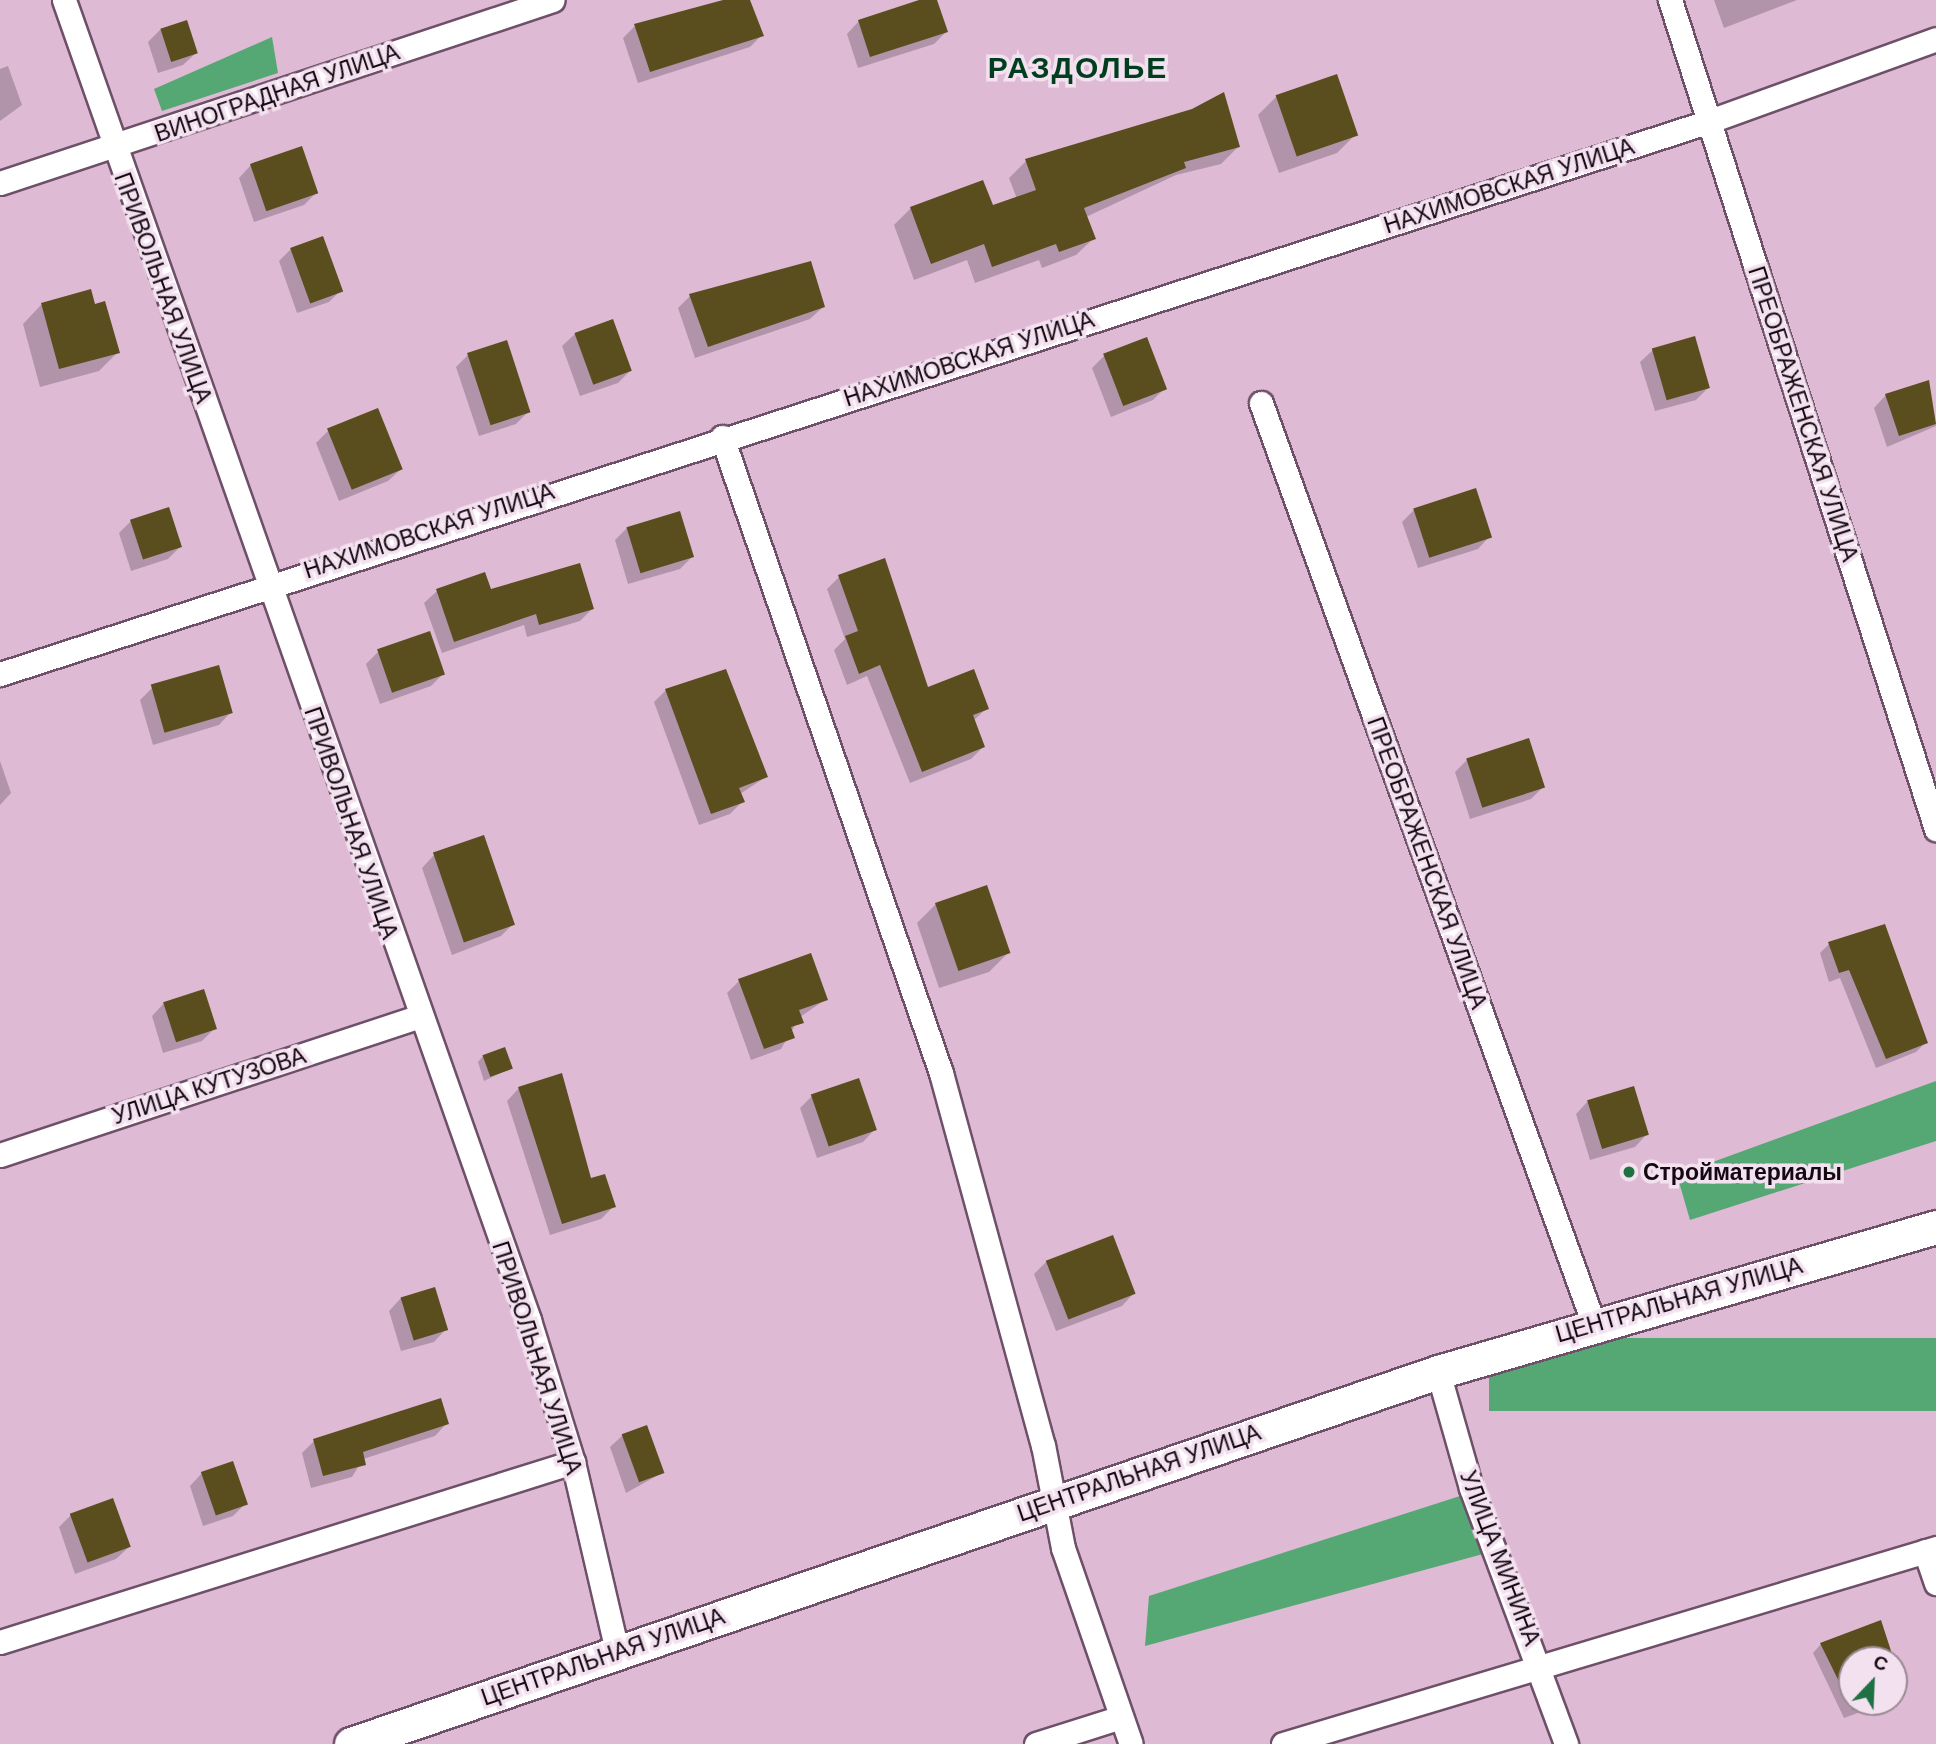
<!DOCTYPE html>
<html>
<head>
<meta charset="utf-8">
<style>
	body { margin:0 }
	#map { position:relative; width:1936px; height:1744px; overflow:hidden; background:#debad5; font-family:Arial,sans-serif }
	div>[style] { position:absolute }
	.forest>* { inset:0; background:#55a874; transform-origin:0 0 }
	.shadow>* { inset:0; background:#0003 }
	.building>* { inset:0; background:#5a4e1e; transform-origin:0 0 }
	.roads { filter:drop-shadow(2px 0 #6e5068) drop-shadow(-2px 0 #6e5068) drop-shadow(0 2px #6e5068) drop-shadow(0 -2px #6e5068) }
	.street>* { height:23px; margin:-11.5px; padding:0 11.5px; transform-origin:11.5px; border-radius:11.5px; background:#fff }
	.secondary>* { height:33px; margin:-16.5px; padding:0 16.5px; transform-origin:16.5px; border-radius:16.5px; background:#fff }
	.dots>* { width:19px; height:19px; translate:-50% -50%; box-sizing:border-box; border:4px solid #f3e1ef; border-radius:50% }
	span { translate:-50% -50%; white-space:nowrap; text-align:center; line-height:1.15; -webkit-text-stroke:7px #f3e1ef; paint-order:stroke }
	.street-label { font-size:23px; color:#140811 }
	.poi-label { font-size:23px; color:#140811; font-weight:700 }
	.left { translate:0 -50%; text-align:left }
	.district-label { font-size:30px; color:#003e1f; font-weight:700; letter-spacing:2px }
	.north { position:absolute; left:1838px; top:1646px; width:70px; height:70px; box-sizing:border-box; background:#f3e1ef; border:2px solid #9a8a96; border-radius:50%; rotate:23deg; font-size:19px; font-weight:700; line-height:28px; text-align:center; color:#140811 }
	.north::after { content:''; display:block; margin:auto; width:24px; height:32px; background:#1d7142; clip-path:polygon(50% 0,100% 100%,50% 72%,0 100%) }
</style>
</head>
<body>
<div id="map">
	<div class="forest">
		<i style="clip-path:polygon(272px 37px,278px 73px,162px 111px,154px 89px)"></i>
		<i style="clip-path:polygon(1936px 1081px,1936px 1141px,1690px 1220px,1677px 1175px)"></i>
		<i style="left:1936px;top:1338px;width:73px;height:447px;rotate:90deg"></i>
		<i style="clip-path:polygon(1460px 1496px,1483px 1554px,1145px 1646px,1149px 1596px)"></i>
	</div>
	<div class="shadow">
		<i style="clip-path:polygon(728px 0,748px 0,762px 35px,750px 47px,638px 83px,623px 38px,635px 26px)"></i>
		<i style="clip-path:polygon(924px 0,936px 0,946px 32px,934px 44px,858px 68px,847px 34px,859px 21px)"></i>
		<i style="clip-path:polygon(1714px 0,1797px 0,1724px 28px)"></i>
		<i style="clip-path:polygon(186px 22px,196px 53px,183px 65px,158px 73px,148px 42px,160px 30px)"></i>
		<i style="clip-path:polygon(8px 66px,22px 105px,0 121px,0 69px)"></i>
		<i style="clip-path:polygon(1277px 96px,1356px 134px,1337px 153px,1279px 173px,1258px 115px)"></i>
		<i style="clip-path:polygon(1193px 111px,1238px 147px,1221px 164px,1176px 175px,1086px 217px,1094px 238px,1076px 255px,1042px 268px,1039px 260px,975px 283px,967px 260px,914px 280px,894px 225px,911px 208px,992px 207px,1017px 199px,1009px 178px,1026px 161px)"></i>
		<i style="clip-path:polygon(251px 165px,316px 193px,304px 205px,254px 222px,239px 178px)"></i>
		<i style="clip-path:polygon(291px 249px,341px 290px,329px 302px,297px 313px,279px 261px)"></i>
		<i style="clip-path:polygon(89px 292px,118px 352px,99px 371px,40px 387px,23px 324px,41px 305px)"></i>
		<i style="clip-path:polygon(690px 296px,823px 307px,810px 319px,695px 358px,678px 308px)"></i>
		<i style="clip-path:polygon(612px 321px,630px 371px,618px 383px,580px 396px,562px 346px,575px 334px)"></i>
		<i style="clip-path:polygon(1653px 350px,1708px 388px,1696px 400px,1655px 411px,1640px 362px)"></i>
		<i style="clip-path:polygon(468px 355px,529px 411px,516px 424px,479px 436px,456px 367px)"></i>
		<i style="clip-path:polygon(1104px 356px,1165px 388px,1153px 400px,1111px 417px,1092px 368px)"></i>
		<i style="clip-path:polygon(1928px 382px,1936px 426px,1887px 447px,1874px 408px,1886px 395px)"></i>
		<i style="clip-path:polygon(328px 431px,401px 469px,388px 481px,339px 501px,316px 443px)"></i>
		<i style="clip-path:polygon(1414px 510px,1490px 536px,1478px 549px,1418px 568px,1402px 522px)"></i>
		<i style="clip-path:polygon(131px 521px,180px 547px,168px 559px,131px 571px,119px 533px)"></i>
		<i style="clip-path:polygon(627px 528px,692px 557px,680px 569px,628px 584px,615px 540px)"></i>
		<i style="clip-path:polygon(839px 577px,927px 690px,987px 708px,973px 721px,983px 747px,971px 759px,910px 783px,867px 676px,847px 685px,834px 650px,845px 639px,827px 589px)"></i>
		<i style="clip-path:polygon(437px 591px,489px 591px,592px 609px,580px 621px,527px 637px,524px 625px,442px 653px,424px 603px)"></i>
		<i style="clip-path:polygon(378px 652px,443px 674px,431px 686px,380px 704px,366px 664px)"></i>
		<i style="clip-path:polygon(152px 688px,231px 712px,219px 725px,153px 745px,140px 700px)"></i>
		<i style="clip-path:polygon(666px 690px,766px 777px,740px 794px,742px 802px,730px 814px,699px 825px,654px 702px)"></i>
		<i style="clip-path:polygon(1467px 760px,1543px 787px,1531px 799px,1470px 819px,1455px 772px)"></i>
		<i style="clip-path:polygon(0 761px,11px 793px,0 805px)"></i>
		<i style="clip-path:polygon(434px 855px,513px 924px,501px 936px,452px 955px,422px 868px)"></i>
		<i style="clip-path:polygon(936px 904px,1008px 953px,989px 972px,939px 988px,917px 923px)"></i>
		<i style="clip-path:polygon(1829px 944px,1926px 1042px,1916px 1052px,1876px 1068px,1840px 978px,1829px 982px,1820px 953px)"></i>
		<i style="clip-path:polygon(739px 981px,825px 1000px,800px 1017px,781px 1049px,751px 1060px,727px 993px)"></i>
		<i style="clip-path:polygon(164px 1003px,215px 1028px,202px 1041px,163px 1053px,152px 1016px)"></i>
		<i style="clip-path:polygon(483px 1056px,511px 1068px,484px 1081px,478px 1062px)"></i>
		<i style="clip-path:polygon(561px 1075px,590px 1180px,614px 1206px,601px 1219px,550px 1235px,507px 1101px,519px 1088px)"></i>
		<i style="clip-path:polygon(812px 1096px,875px 1129px,863px 1142px,817px 1158px,800px 1108px)"></i>
		<i style="clip-path:polygon(1588px 1101px,1647px 1134px,1635px 1147px,1590px 1160px,1576px 1114px)"></i>
		<i style="clip-path:polygon(1046px 1262px,1134px 1293px,1122px 1306px,1056px 1331px,1034px 1274px)"></i>
		<i style="clip-path:polygon(401px 1298px,446px 1329px,434px 1342px,401px 1351px,389px 1311px)"></i>
		<i style="clip-path:polygon(447px 1423px,435px 1436px,363px 1459px,352px 1477px,311px 1488px,302px 1453px,314px 1441px)"></i>
		<i style="clip-path:polygon(623px 1435px,662px 1473px,626px 1493px,610px 1447px)"></i>
		<i style="clip-path:polygon(202px 1473px,246px 1503px,233px 1516px,203px 1526px,190px 1486px)"></i>
		<i style="clip-path:polygon(71px 1515px,129px 1547px,116px 1559px,75px 1574px,59px 1527px)"></i>
		<i style="clip-path:polygon(1821px 1644px,1893px 1660px,1852px 1660px,1852px 1702px,1888px 1702px,1844px 1718px,1813px 1653px)"></i>
		<i style="clip-path:polygon(1894px 1664px,1903px 1691px,1894px 1700px)"></i>
	</div>
	<div class="building">
		<i style="clip-path:polygon(723px 0,750px 0,764px 36px,650px 72px,634px 24px)"></i>
		<i style="clip-path:polygon(919px 0,937px 0,948px 32px,870px 57px,858px 20px)"></i>
		<i style="left:187px;top:20px;width:35px;height:28px;rotate:72deg"></i>
		<i style="left:1337px;top:74px;width:65px;height:65px;rotate:71deg"></i>
		<i style="clip-path:polygon(1224px 92px,1240px 147px,1184px 162px,1186px 168px,1084px 208px,1096px 239px,1059px 252px,1056px 244px,992px 267px,984px 244px,931px 264px,910px 207px,983px 180px,993px 205px,1036px 190px,1025px 159px,1192px 109px)"></i>
		<i style="left:302px;top:146px;width:50px;height:55px;rotate:71deg"></i>
		<i style="left:323px;top:236px;width:59px;height:35px;rotate:70deg"></i>
		<i style="clip-path:polygon(811px 261px,825px 307px,708px 347px,689px 294px)"></i>
		<i style="clip-path:polygon(91px 289px,95px 304px,105px 301px,120px 353px,59px 369px,41px 303px)"></i>
		<i style="left:613px;top:319px;width:55px;height:41px;rotate:70deg"></i>
		<i style="left:1695px;top:336px;width:54px;height:45px;rotate:74deg"></i>
		<i style="left:1147px;top:337px;width:56px;height:47px;rotate:69deg"></i>
		<i style="left:507px;top:340px;width:76px;height:42px;rotate:72deg"></i>
		<i style="clip-path:polygon(1929px 380px,1936px 424px,1899px 436px,1885px 394px)"></i>
		<i style="left:378px;top:408px;width:66px;height:55px;rotate:68deg"></i>
		<i style="left:1476px;top:488px;width:52px;height:66px;rotate:72deg"></i>
		<i style="left:169px;top:507px;width:42px;height:41px;rotate:72deg"></i>
		<i style="left:680px;top:511px;width:48px;height:56px;rotate:73deg"></i>
		<i style="clip-path:polygon(885px 558px,928px 687px,974px 669px,989px 709px,973px 715px,985px 747px,922px 772px,880px 665px,859px 674px,845px 636px,858px 631px,838px 575px)"></i>
		<i style="clip-path:polygon(580px 563px,594px 609px,539px 625px,536px 614px,454px 642px,436px 589px,485px 572px,491px 589px)"></i>
		<i style="left:430px;top:631px;width:46px;height:56px;rotate:71deg"></i>
		<i style="left:219px;top:665px;width:50px;height:71px;rotate:74deg"></i>
		<i style="clip-path:polygon(726px 669px,768px 777px,739px 788px,745px 802px,711px 814px,665px 689px)"></i>
		<i style="left:1529px;top:738px;width:52px;height:66px;rotate:72deg"></i>
		<i style="left:484px;top:835px;width:95px;height:54px;rotate:71deg"></i>
		<i style="left:987px;top:885px;width:72px;height:55px;rotate:71deg"></i>
		<i style="clip-path:polygon(1885px 924px,1928px 1043px,1886px 1059px,1849px 970px,1839px 973px,1828px 942px)"></i>
		<i style="clip-path:polygon(811px 953px,828px 1000px,799px 1010px,804px 1023px,791px 1027px,795px 1038px,764px 1049px,738px 979px)"></i>
		<i style="left:204px;top:989px;width:42px;height:43px;rotate:72deg"></i>
		<i style="left:505px;top:1047px;width:23px;height:24px;rotate:70deg"></i>
		<i style="clip-path:polygon(562px 1073px,591px 1178px,605px 1174px,616px 1207px,562px 1224px,518px 1087px)"></i>
		<i style="left:859px;top:1078px;width:55px;height:51px;rotate:71deg"></i>
		<i style="left:1634px;top:1086px;width:51px;height:49px;rotate:73deg"></i>
		<i style="left:1113px;top:1235px;width:63px;height:72px;rotate:69deg"></i>
		<i style="left:435px;top:1287px;width:45px;height:36px;rotate:73deg"></i>
		<i style="clip-path:polygon(441px 1398px,449px 1424px,363px 1452px,366px 1465px,323px 1476px,313px 1439px)"></i>
		<i style="left:647px;top:1425px;width:51px;height:27px;rotate:70deg"></i>
		<i style="left:233px;top:1461px;width:46px;height:34px;rotate:71deg"></i>
		<i style="left:113px;top:1498px;width:52px;height:46px;rotate:70deg"></i>
		<i style="clip-path:polygon(1881px 1620px,1894px 1660px,1852px 1660px,1852px 1702px,1876px 1702px,1853px 1710px,1820px 1643px)"></i>
	</div>
	<div class="roads">
		<div class="street">
			<i style="left:64px;top:0;width:1400px;rotate:70.59deg"></i>
			<i style="left:529px;top:1320px;width:149px;rotate:72.8deg"></i>
			<i style="left:573px;top:1462px;width:194px;rotate:76.9deg"></i>
			<i style="left:1670px;top:0;width:871px;rotate:72.21deg"></i>
			<i style="left:0;top:183px;width:582px;rotate:-18.31deg"></i>
			<i style="left:1261px;top:403px;width:977px;rotate:70.14deg"></i>
			<i style="left:722px;top:437px;width:673px;rotate:71deg"></i>
			<i style="left:941px;top:1073px;width:386px;rotate:74.7deg"></i>
			<i style="left:1043px;top:1445px;width:105px;rotate:79deg"></i>
			<i style="left:1063px;top:1548px;width:207px;rotate:70.9deg"></i>
			<i style="left:0;top:674px;width:1797px;rotate:-17.92deg"></i>
			<i style="left:1710px;top:121px;width:240px;rotate:-19.9deg"></i>
			<i style="left:0;top:1155px;width:440px;rotate:-18.3deg"></i>
			<i style="left:1438px;top:1372px;width:121px;rotate:74.1deg"></i>
			<i style="left:1471px;top:1488px;width:273px;rotate:69.6deg"></i>
			<i style="left:1925px;top:1551px;width:34px;rotate:71deg"></i>
			<i style="left:0;top:1642px;width:601px;rotate:-17.44deg"></i>
			<i style="left:1036px;top:1744px;width:89px;rotate:-17.6deg"></i>
			<i style="left:1283px;top:1744px;width:682px;rotate:-16.71deg"></i>
		</div>
		<div class="secondary">
			<i style="left:351px;top:1744px;width:1149px;rotate:-18.89deg"></i>
			<i style="left:1438px;top:1372px;width:519px;rotate:-16.23deg"></i>
		</div>
	</div>
	<div class="dots">
		<i style="left:1629px;top:1172px;background:#1d7142"></i>
	</div>
	<div class="street-label">
		<span style="left:277px;top:93px;rotate:-19deg">ВИНОГРАДНАЯ УЛИЦА</span>
		<span style="left:1509px;top:186px;rotate:-18deg">НАХИМОВСКАЯ УЛИЦА</span>
		<span style="left:163px;top:288px;rotate:70deg">ПРИВОЛЬНАЯ УЛИЦА</span>
		<span style="left:969px;top:359px;rotate:-18deg">НАХИМОВСКАЯ УЛИЦА</span>
		<span style="left:1803px;top:414px;rotate:72deg">ПРЕОБРАЖЕНСКАЯ УЛИЦА</span>
		<span style="left:429px;top:531px;rotate:-18deg">НАХИМОВСКАЯ УЛИЦА</span>
		<span style="left:351px;top:823px;rotate:71deg">ПРИВОЛЬНАЯ УЛИЦА</span>
		<span style="left:1427px;top:863px;rotate:70deg">ПРЕОБРАЖЕНСКАЯ УЛИЦА</span>
		<span style="left:209px;top:1086px;rotate:-18deg">УЛИЦА КУТУЗОВА</span>
		<span style="left:1679px;top:1300px;rotate:-16deg">ЦЕНТРАЛЬНАЯ УЛИЦА</span>
		<span style="left:537px;top:1358px;rotate:72deg">ПРИВОЛЬНАЯ УЛИЦА</span>
		<span style="left:1139px;top:1473px;rotate:-19deg">ЦЕНТРАЛЬНАЯ УЛИЦА</span>
		<span style="left:1500px;top:1558px;rotate:69deg">УЛИЦА МИНИНА</span>
		<span style="left:603px;top:1657px;rotate:-19deg">ЦЕНТРАЛЬНАЯ УЛИЦА</span>
	</div>
	<div class="poi-label">
		<span class="left" style="left:1643px;top:1172px">Стройматериалы</span>
	</div>
	<div class="district-label">
		<span style="left:1078px;top:68px">РАЗДОЛЬЕ</span>
	</div>
	<div class="north">С</div>
</div>
</body>
</html>
